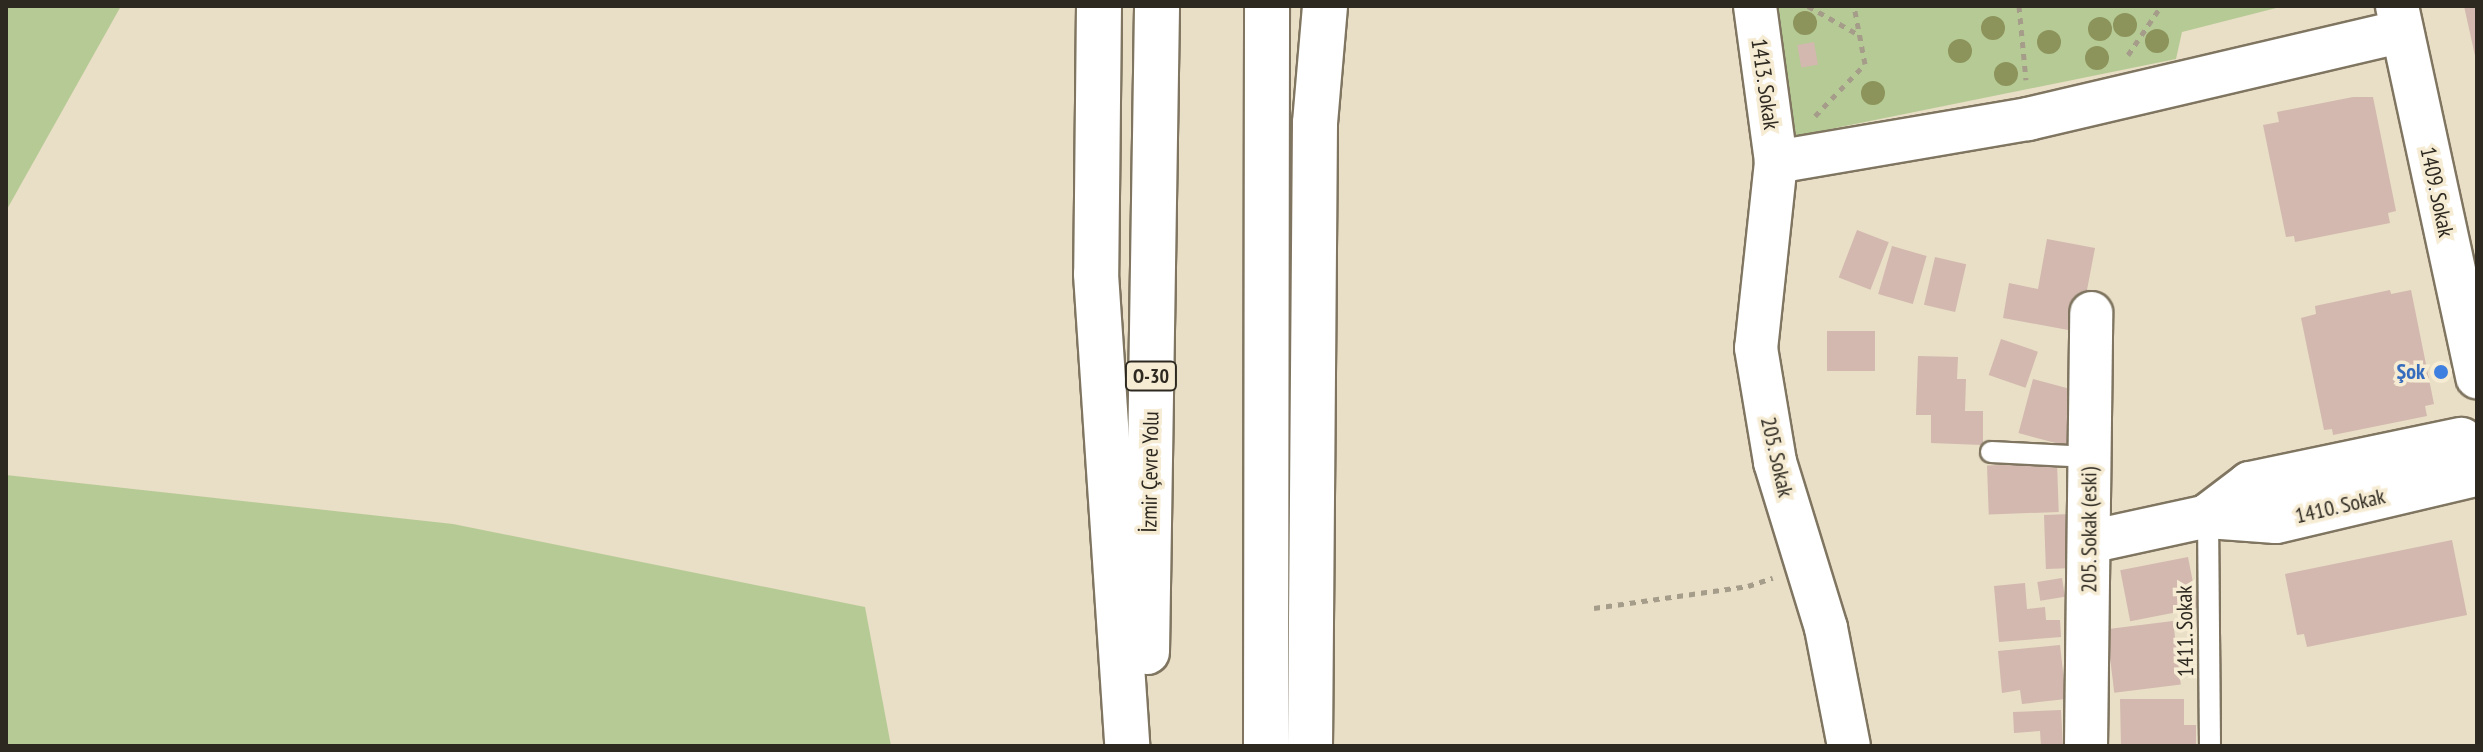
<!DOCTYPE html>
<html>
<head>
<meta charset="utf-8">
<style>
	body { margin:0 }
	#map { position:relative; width:2483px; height:752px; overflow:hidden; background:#e9dec6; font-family:"PT Sans Narrow",sans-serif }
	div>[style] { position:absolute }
	.green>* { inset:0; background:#b6ca95 }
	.building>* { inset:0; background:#d2b8ae; transform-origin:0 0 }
	.path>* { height:5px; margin-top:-2.5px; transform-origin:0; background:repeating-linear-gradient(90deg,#a59d8a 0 6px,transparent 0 12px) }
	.roads { filter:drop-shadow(2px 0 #7f7560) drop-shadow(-2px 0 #7f7560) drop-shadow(0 2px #7f7560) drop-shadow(0 -2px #7f7560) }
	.service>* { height:20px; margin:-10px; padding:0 10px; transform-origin:10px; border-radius:10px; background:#fff }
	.minor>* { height:42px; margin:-21px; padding:0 21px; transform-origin:21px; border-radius:21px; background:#fff }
	.tertiary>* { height:44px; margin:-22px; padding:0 22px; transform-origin:22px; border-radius:22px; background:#fff }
	.motorway>* { height:44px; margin:-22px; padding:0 22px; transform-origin:22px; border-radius:22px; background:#fff }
	.trees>* { width:24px; height:24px; margin:-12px; border-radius:50%; background:#8c935b }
	.dots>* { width:22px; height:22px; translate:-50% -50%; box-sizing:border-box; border:4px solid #f6ebd3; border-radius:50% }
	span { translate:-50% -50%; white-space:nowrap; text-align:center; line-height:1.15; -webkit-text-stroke:7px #f6ebd3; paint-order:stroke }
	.shield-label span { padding:2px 6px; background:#f6ebd3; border:2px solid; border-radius:6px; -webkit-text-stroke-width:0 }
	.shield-label { font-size:20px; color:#2d2920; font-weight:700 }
	.street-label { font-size:22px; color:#2d2920 }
	.shop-label { font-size:22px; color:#366cbe; font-weight:700 }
	.right { translate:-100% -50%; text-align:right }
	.frame { position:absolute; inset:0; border:8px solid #2d2920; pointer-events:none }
</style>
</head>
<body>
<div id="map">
	<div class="green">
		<i style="clip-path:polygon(6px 6px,121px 6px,6px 211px)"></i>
		<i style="clip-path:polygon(1777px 6px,2284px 6px,2182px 32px,2176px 59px,1796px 136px)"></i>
		<i style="clip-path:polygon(6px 475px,453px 524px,865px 607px,891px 746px,6px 746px)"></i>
	</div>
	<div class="building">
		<i style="clip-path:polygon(2464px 6px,2477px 6px,2477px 59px,2476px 60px)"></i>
		<i style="left:1814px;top:42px;width:23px;height:17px;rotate:80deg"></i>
		<i style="clip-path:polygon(2353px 97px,2373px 97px,2396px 211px,2388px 213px,2390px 223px,2295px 242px,2294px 236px,2286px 237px,2263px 125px,2279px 122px,2277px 112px)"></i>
		<i style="left:1857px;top:230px;width:34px;height:51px;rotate:21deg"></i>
		<i style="clip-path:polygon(2047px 239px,2095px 248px,2079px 332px,2003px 318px,2009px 283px,2038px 289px)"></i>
		<i style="left:1892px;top:246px;width:36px;height:50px;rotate:16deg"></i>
		<i style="left:1935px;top:257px;width:32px;height:49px;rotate:13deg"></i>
		<i style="clip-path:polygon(2390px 290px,2391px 294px,2411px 290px,2434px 404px,2425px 406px,2427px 416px,2333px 435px,2332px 429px,2324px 430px,2301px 318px,2316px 314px,2315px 306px)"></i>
		<i style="left:1827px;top:331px;width:48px;height:40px"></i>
		<i style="left:2001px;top:339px;width:39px;height:38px;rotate:19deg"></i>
		<i style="clip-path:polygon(1918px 356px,1958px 357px,1957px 379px,1966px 379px,1965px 411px,1983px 411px,1983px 445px,1931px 443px,1931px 415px,1916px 415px)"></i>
		<i style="left:2033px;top:379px;width:57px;height:56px;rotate:15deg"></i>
		<i style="left:2057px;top:463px;width:49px;height:70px;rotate:88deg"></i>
		<i style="left:2072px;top:514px;width:54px;height:28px;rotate:88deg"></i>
		<i style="clip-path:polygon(2452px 540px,2467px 615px,2307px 647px,2304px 634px,2297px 635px,2285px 574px)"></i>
		<i style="left:2188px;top:557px;width:52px;height:69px;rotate:79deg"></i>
		<i style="left:2062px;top:578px;width:19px;height:25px;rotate:81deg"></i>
		<i style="clip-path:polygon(2025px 583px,2027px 609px,2045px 607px,2046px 620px,2060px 620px,2061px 637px,1999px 642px,1994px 586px)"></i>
		<i style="left:2173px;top:621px;width:64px;height:67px;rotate:83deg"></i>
		<i style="clip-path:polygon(2060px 645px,2066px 699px,2022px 704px,2020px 690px,2002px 693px,1998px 651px)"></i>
		<i style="clip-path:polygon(2120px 699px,2184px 699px,2184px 725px,2196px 725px,2196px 746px,2121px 746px)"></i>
		<i style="clip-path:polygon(2061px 710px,2063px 746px,2041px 746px,2040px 731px,2014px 733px,2013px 712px)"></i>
	</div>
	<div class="path">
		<i style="left:1808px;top:6px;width:59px;rotate:29.6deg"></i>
		<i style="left:2019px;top:6px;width:74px;rotate:84.6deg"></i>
		<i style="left:2128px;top:55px;width:59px;rotate:-56deg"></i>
		<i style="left:1815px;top:116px;width:72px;rotate:-46.1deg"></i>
		<i style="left:1865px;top:64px;width:59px;rotate:-100.7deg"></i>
		<i style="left:1594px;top:608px;width:156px;rotate:-8.1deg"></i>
		<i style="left:1748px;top:586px;width:26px;rotate:-18deg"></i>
	</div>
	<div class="roads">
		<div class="service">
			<i style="left:1991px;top:452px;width:99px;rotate:2.9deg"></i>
			<i style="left:2208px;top:516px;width:230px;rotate:89.5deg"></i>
		</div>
		<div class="minor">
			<i style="left:1755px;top:6px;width:157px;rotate:82.3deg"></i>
			<i style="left:1776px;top:162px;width:187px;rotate:96.1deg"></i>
			<i style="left:1756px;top:348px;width:116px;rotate:80.5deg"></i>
			<i style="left:1775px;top:462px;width:174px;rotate:72.9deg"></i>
			<i style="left:1826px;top:628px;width:120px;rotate:79deg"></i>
			<i style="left:2397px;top:6px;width:380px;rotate:77.8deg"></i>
			<i style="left:1776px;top:162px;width:256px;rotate:-9.7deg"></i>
			<i style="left:2028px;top:119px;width:384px;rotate:-13.2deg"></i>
			<i style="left:2089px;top:542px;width:122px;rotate:-12.3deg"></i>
			<i style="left:2086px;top:746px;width:433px;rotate:-89.3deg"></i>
		</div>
		<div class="tertiary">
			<i style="left:2208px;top:516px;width:68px;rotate:4.2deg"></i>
			<i style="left:2276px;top:521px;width:200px;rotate:-13.3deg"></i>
			<i style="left:2208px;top:516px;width:53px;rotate:-37.3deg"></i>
			<i style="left:2250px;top:484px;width:216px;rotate:-11.8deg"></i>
		</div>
		<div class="motorway">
			<i style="left:1099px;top:6px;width:268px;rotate:90.6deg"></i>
			<i style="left:1096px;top:274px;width:473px;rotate:86.2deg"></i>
			<i style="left:1147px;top:652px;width:646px;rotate:-89.11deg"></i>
			<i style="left:1266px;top:746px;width:740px;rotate:-89.92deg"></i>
			<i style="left:1310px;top:746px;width:623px;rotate:-89.54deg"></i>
			<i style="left:1315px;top:123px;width:117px;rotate:-85.1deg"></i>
		</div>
	</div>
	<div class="trees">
		<i style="left:1805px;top:23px"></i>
		<i style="left:2125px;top:25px"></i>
		<i style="left:1993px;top:28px"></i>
		<i style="left:2100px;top:29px"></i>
		<i style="left:2157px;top:41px"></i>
		<i style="left:2049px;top:42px"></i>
		<i style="left:1960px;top:51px"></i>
		<i style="left:2097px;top:58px"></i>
		<i style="left:2006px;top:74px"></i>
		<i style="left:1873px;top:93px"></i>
	</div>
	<div class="dots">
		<i style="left:2441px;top:372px;background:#3f7fe0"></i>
	</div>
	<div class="shield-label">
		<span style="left:1151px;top:376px">O-30</span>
	</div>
	<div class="street-label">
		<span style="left:1765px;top:84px;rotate:82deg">1413. Sokak</span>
		<span style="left:2437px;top:192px;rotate:78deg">1409. Sokak</span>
		<span style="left:1777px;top:457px;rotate:77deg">205. Sokak</span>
		<span style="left:1150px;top:472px;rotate:-89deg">İzmir Çevre Yolu</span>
		<span style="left:2340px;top:506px;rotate:-13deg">1410. Sokak</span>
		<span style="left:2089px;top:530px;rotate:-90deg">205. Sokak (eski)</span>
		<span style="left:2185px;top:631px;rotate:-91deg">1411. Sokak</span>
	</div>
	<div class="shop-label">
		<span class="right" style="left:2425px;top:372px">Şok</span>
	</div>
	<div class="frame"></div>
</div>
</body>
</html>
